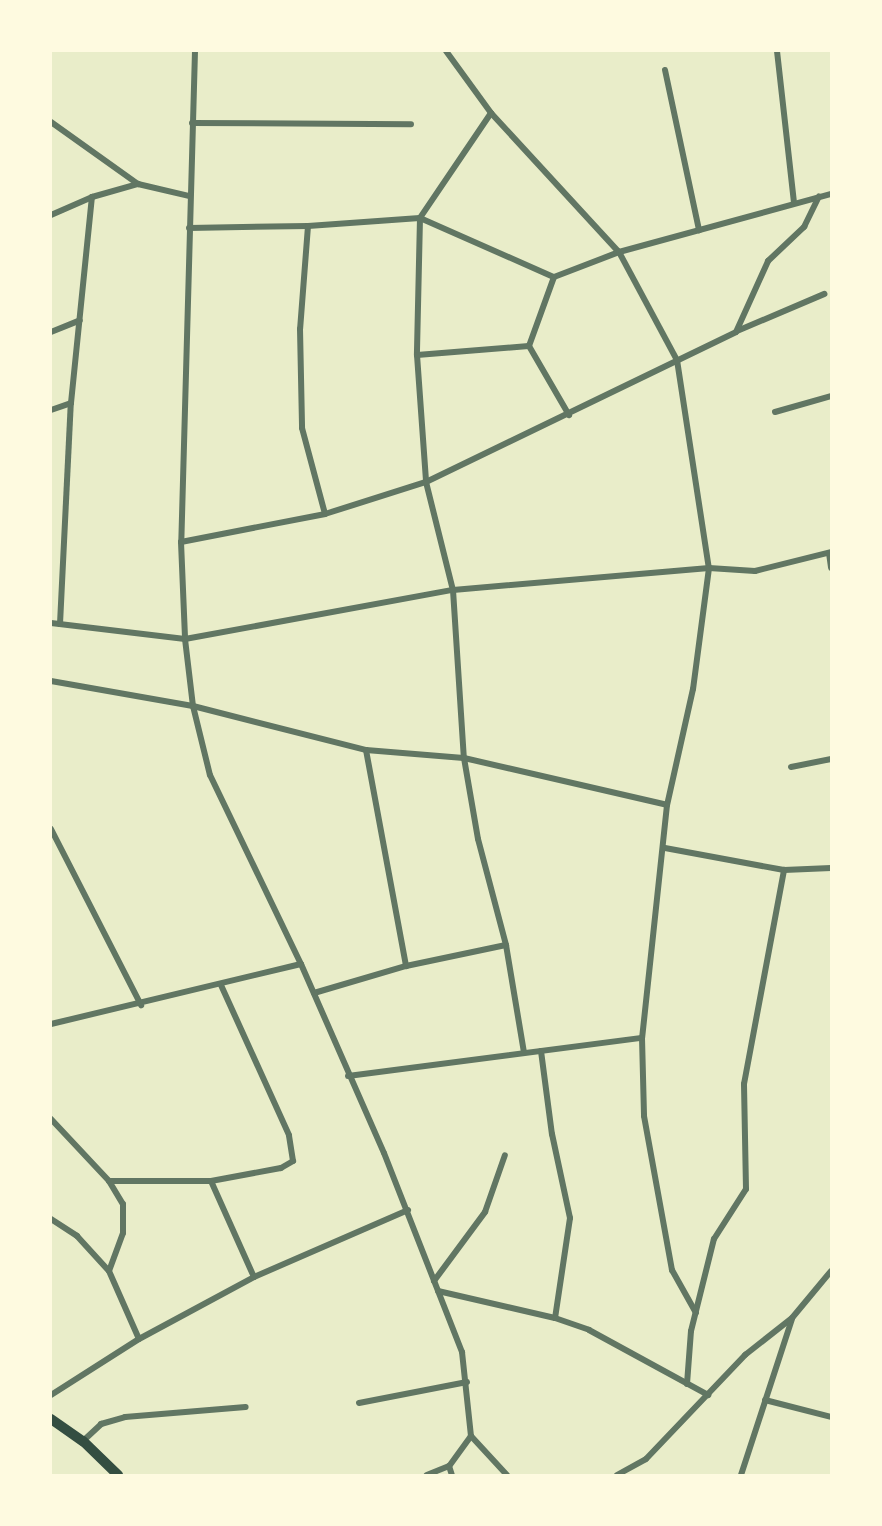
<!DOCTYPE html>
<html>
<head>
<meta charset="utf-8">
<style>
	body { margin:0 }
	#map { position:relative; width:882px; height:1526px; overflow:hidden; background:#e9edc9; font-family:"Sofia Sans Condensed",sans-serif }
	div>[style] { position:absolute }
	.minor>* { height:6px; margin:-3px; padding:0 3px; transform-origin:3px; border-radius:3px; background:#617663 }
	.trunk>* { height:10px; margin:-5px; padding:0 5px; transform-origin:5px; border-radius:5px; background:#344e41 }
	span { translate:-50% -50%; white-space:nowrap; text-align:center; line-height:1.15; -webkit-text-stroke:4.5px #fefae0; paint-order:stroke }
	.frame { position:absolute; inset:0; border:52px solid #fefae0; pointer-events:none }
</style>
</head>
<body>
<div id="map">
	<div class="minor">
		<i style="left:195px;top:51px;width:491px;rotate:91.6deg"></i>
		<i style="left:181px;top:542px;width:97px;rotate:87.6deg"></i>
		<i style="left:185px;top:639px;width:67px;rotate:83.2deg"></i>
		<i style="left:193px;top:706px;width:71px;rotate:76.2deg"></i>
		<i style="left:210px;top:775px;width:210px;rotate:64.3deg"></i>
		<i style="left:301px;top:964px;width:206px;rotate:66.3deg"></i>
		<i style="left:384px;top:1153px;width:214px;rotate:68.6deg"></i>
		<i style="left:462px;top:1352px;width:84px;rotate:83.9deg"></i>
		<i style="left:471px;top:1436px;width:37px;rotate:126deg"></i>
		<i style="left:449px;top:1466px;width:24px;rotate:158deg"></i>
		<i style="left:446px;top:51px;width:77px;rotate:54deg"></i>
		<i style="left:491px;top:113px;width:189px;rotate:47.4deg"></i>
		<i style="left:619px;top:252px;width:123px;rotate:61.8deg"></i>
		<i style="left:677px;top:360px;width:210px;rotate:81.3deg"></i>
		<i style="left:709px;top:568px;width:122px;rotate:97.5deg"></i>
		<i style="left:693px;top:689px;width:119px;rotate:102.6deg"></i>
		<i style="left:667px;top:805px;width:234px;rotate:96.1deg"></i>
		<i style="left:642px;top:1038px;width:78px;rotate:88.5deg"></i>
		<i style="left:644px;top:1116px;width:157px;rotate:79.7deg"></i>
		<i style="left:672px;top:1270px;width:49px;rotate:60.8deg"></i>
		<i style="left:777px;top:51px;width:153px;rotate:83.6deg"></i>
		<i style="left:665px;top:70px;width:164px;rotate:78deg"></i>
		<i style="left:491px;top:113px;width:127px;rotate:124.1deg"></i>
		<i style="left:420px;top:218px;width:137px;rotate:91.3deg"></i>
		<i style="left:417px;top:355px;width:127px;rotate:85.9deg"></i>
		<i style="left:426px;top:482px;width:111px;rotate:76deg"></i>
		<i style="left:453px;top:590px;width:168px;rotate:86.3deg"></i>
		<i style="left:464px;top:758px;width:82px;rotate:80.2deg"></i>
		<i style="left:478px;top:839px;width:110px;rotate:75.2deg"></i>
		<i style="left:506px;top:945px;width:109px;rotate:80.5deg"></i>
		<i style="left:51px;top:122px;width:107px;rotate:35.5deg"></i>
		<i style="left:138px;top:184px;width:52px;rotate:13.2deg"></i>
		<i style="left:192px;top:123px;width:219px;rotate:0.3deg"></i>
		<i style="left:51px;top:215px;width:45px;rotate:-23.7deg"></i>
		<i style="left:92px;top:197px;width:48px;rotate:-15.8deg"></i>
		<i style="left:308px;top:226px;width:103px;rotate:94.4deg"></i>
		<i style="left:300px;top:329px;width:99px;rotate:88.8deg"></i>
		<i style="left:302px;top:428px;width:89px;rotate:75deg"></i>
		<i style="left:189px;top:228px;width:119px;rotate:-1deg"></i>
		<i style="left:308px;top:226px;width:112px;rotate:-4.1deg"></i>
		<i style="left:420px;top:218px;width:146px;rotate:23.8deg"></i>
		<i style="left:554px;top:277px;width:70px;rotate:-21deg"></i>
		<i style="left:619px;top:252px;width:220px;rotate:-15.3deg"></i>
		<i style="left:737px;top:331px;width:95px;rotate:-23deg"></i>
		<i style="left:51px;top:332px;width:31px;rotate:-22deg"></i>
		<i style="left:529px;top:346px;width:80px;rotate:59.9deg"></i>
		<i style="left:529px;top:346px;width:73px;rotate:-70.1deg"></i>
		<i style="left:417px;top:355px;width:112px;rotate:-4.6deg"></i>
		<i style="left:51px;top:410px;width:21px;rotate:-19deg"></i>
		<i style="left:775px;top:412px;width:58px;rotate:-15.9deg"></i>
		<i style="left:181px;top:542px;width:147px;rotate:-11deg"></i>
		<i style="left:325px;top:514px;width:106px;rotate:-17.6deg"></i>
		<i style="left:426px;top:482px;width:344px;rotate:-25.8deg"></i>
		<i style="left:736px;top:332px;width:78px;rotate:-65.7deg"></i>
		<i style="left:768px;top:261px;width:50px;rotate:-43.4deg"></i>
		<i style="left:804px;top:227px;width:34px;rotate:-64deg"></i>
		<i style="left:829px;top:553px;width:15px;rotate:82deg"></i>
		<i style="left:51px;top:623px;width:135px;rotate:6.8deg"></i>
		<i style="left:185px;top:639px;width:272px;rotate:-10.4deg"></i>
		<i style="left:453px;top:590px;width:257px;rotate:-4.9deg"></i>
		<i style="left:709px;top:568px;width:46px;rotate:3.7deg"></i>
		<i style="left:755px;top:571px;width:78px;rotate:-14deg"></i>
		<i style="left:60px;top:624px;width:221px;rotate:-87.2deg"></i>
		<i style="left:71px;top:403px;width:207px;rotate:-84.2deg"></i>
		<i style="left:51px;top:681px;width:144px;rotate:10deg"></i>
		<i style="left:193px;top:706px;width:179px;rotate:14.3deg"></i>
		<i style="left:366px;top:750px;width:98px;rotate:4.7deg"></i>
		<i style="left:464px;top:758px;width:208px;rotate:13deg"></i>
		<i style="left:366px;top:750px;width:220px;rotate:79.5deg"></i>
		<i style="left:791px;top:767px;width:41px;rotate:-11.3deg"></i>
		<i style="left:51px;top:829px;width:198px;rotate:62.9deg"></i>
		<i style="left:665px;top:848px;width:121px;rotate:10.5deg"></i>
		<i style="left:784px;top:870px;width:47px;rotate:-2.4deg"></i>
		<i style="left:314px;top:993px;width:96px;rotate:-16.4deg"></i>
		<i style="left:406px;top:966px;width:102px;rotate:-11.9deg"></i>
		<i style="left:51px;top:1024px;width:257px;rotate:-13.5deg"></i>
		<i style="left:541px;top:1051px;width:84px;rotate:82.5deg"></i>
		<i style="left:552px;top:1134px;width:86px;rotate:77.9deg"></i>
		<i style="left:570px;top:1218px;width:101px;rotate:98.5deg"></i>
		<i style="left:348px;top:1076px;width:296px;rotate:-7.4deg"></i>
		<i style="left:51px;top:1119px;width:85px;rotate:46.9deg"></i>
		<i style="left:109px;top:1181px;width:27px;rotate:59deg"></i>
		<i style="left:123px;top:1204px;width:29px;rotate:90deg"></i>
		<i style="left:123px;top:1233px;width:40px;rotate:110.2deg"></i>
		<i style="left:109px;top:1181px;width:102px"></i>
		<i style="left:211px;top:1181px;width:71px;rotate:-10.5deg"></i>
		<i style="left:281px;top:1168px;width:14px;rotate:-30deg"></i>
		<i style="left:293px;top:1161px;width:26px;rotate:-99deg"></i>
		<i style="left:289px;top:1135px;width:165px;rotate:-114.4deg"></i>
		<i style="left:211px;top:1181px;width:105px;rotate:65.9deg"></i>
		<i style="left:51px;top:1219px;width:31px;rotate:33deg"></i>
		<i style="left:77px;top:1236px;width:47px;rotate:47.6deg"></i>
		<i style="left:109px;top:1271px;width:74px;rotate:66.2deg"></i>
		<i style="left:434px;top:1281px;width:86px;rotate:-53.5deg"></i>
		<i style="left:485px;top:1212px;width:60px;rotate:-70.7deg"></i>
		<i style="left:438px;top:1291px;width:120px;rotate:13deg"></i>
		<i style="left:555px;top:1318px;width:36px;rotate:19deg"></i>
		<i style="left:589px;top:1330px;width:136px;rotate:28.6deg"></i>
		<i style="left:687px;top:1384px;width:53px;rotate:-85.7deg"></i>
		<i style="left:691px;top:1331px;width:95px;rotate:-76deg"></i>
		<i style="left:714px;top:1239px;width:59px;rotate:-57.4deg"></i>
		<i style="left:746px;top:1189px;width:105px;rotate:-91.1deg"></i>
		<i style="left:744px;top:1084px;width:218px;rotate:-79.4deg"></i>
		<i style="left:51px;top:1395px;width:104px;rotate:-32.5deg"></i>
		<i style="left:139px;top:1339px;width:131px;rotate:-28.3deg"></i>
		<i style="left:254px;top:1277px;width:168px;rotate:-23.5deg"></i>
		<i style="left:765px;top:1400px;width:68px;rotate:14.4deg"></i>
		<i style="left:359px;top:1403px;width:110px;rotate:-11deg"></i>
		<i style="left:471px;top:1436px;width:53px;rotate:47.3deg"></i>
		<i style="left:83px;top:1441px;width:25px;rotate:-43deg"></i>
		<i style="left:101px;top:1424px;width:25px;rotate:-16deg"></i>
		<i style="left:125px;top:1417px;width:121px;rotate:-4.7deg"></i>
		<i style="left:449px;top:1466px;width:9px;rotate:72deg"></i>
		<i style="left:617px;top:1475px;width:33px;rotate:-29deg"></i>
		<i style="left:646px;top:1459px;width:144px;rotate:-46.4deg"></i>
		<i style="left:745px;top:1355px;width:60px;rotate:-38.2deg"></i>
		<i style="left:792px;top:1318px;width:61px;rotate:-50.3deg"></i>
		<i style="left:741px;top:1475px;width:164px;rotate:-71.9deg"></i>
	</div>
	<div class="trunk">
		<i style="left:51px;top:1419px;width:39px;rotate:35deg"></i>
		<i style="left:83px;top:1441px;width:49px;rotate:44.2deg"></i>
	</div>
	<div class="frame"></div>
</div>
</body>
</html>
